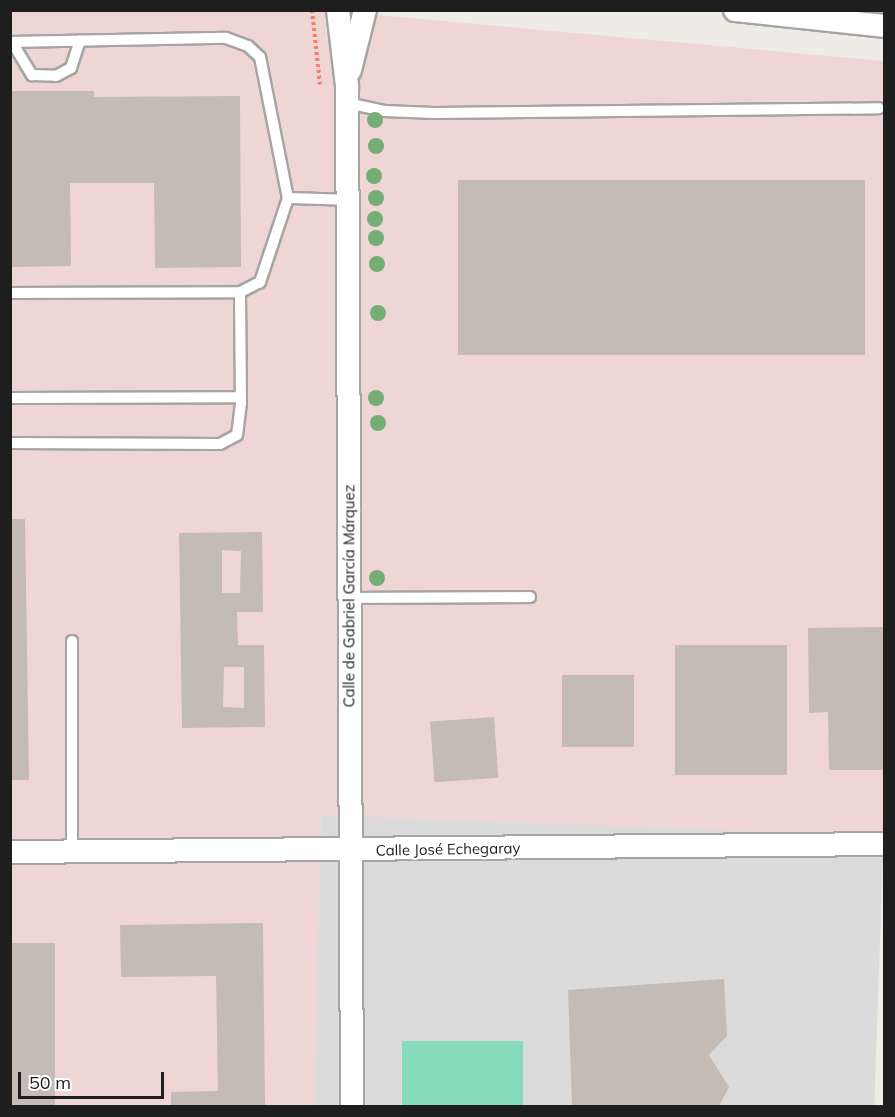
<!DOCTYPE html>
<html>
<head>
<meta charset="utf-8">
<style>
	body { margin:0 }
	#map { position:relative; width:895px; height:1117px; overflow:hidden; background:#efece5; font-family:Mulish,sans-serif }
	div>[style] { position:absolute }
	.residential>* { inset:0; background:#dcdbdb; transform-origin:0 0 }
	.commercial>* { inset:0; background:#efd6d4 }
	.pitch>* { inset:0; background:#85dbbb; transform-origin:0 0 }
	.building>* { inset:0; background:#c3bbb4; transform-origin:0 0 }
	.path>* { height:4px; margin-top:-2px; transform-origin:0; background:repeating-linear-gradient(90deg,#f57e6f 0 3px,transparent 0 6px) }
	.roads { filter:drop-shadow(2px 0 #a5a5a5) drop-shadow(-2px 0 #a5a5a5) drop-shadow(0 2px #a5a5a5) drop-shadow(0 -2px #a5a5a5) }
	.lane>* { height:10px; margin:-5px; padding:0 5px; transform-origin:5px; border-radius:5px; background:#fff }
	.street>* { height:22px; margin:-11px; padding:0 11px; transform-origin:11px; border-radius:11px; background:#fff }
	.trees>* { width:16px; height:16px; margin:-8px; border-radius:50%; background:#74ad75 }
	span { translate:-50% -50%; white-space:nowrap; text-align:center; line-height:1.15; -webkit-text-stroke:4.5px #fff; paint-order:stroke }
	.street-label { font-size:15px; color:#1e1e1e }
	.frame { position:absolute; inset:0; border:12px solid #1e1e1e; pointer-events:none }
	.scale { position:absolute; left:18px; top:1072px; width:146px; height:27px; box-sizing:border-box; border:3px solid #1e1e1e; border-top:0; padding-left:8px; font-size:18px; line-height:21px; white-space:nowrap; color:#1e1e1e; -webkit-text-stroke:4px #fff; paint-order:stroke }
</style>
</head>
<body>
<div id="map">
	<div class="residential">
		<i style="left:321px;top:815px;width:563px;height:291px;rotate:2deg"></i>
	</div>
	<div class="commercial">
		<i style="clip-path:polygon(10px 11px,333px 11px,884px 61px,884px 836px,321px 815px,314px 1106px,11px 1106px)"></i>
	</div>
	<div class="pitch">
		<i style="left:523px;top:1041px;width:65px;height:121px;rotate:90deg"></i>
	</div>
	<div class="building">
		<i style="clip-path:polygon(10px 91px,94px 91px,94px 97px,240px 96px,241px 267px,155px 268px,154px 183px,70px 183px,71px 266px,10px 267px)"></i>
		<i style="left:865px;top:180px;width:175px;height:407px;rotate:90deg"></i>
		<i style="clip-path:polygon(10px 519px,25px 519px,29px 780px,10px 780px)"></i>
		<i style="clip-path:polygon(evenodd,262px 532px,263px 612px,237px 612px,238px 645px,264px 645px,265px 727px,182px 728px,179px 533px,262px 532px,222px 550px,241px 551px,240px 593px,222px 593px,222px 550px,262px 532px,224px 667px,244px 667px,244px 708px,223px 707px,224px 667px)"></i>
		<i style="clip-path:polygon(884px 627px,884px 770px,829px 770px,828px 712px,809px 713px,808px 628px)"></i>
		<i style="left:675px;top:645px;width:112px;height:130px"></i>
		<i style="left:634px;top:675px;width:72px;height:72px;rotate:90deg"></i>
		<i style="left:494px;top:717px;width:61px;height:64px;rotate:86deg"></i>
		<i style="clip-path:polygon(263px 923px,265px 1106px,171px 1106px,171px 1092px,218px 1091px,216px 976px,121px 977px,120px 925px)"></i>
		<i style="left:10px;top:943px;width:45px;height:163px"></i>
		<i style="clip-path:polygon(724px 979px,727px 1036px,709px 1055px,729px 1087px,719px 1106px,572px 1106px,568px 990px)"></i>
	</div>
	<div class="path">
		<i style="left:312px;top:10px;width:75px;rotate:83.9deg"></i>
	</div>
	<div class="roads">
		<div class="lane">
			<i style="left:10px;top:42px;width:216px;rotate:-1.1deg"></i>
			<i style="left:226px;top:38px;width:23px;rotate:20deg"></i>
			<i style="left:248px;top:46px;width:16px;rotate:43deg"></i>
			<i style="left:260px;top:57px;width:144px;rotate:78.8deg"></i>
			<i style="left:288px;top:198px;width:89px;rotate:108.4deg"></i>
			<i style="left:260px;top:282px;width:22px;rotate:153deg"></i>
			<i style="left:240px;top:292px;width:111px;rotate:89.5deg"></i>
			<i style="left:241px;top:403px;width:32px;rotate:97deg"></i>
			<i style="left:237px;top:435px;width:19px;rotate:152deg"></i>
			<i style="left:220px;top:444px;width:210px;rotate:-179.7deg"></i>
			<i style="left:12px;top:42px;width:39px;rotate:59deg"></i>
			<i style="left:32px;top:75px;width:24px;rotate:2deg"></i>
			<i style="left:56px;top:76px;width:17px;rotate:-28deg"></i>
			<i style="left:71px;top:68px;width:29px;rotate:-72deg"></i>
			<i style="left:347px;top:103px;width:39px;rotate:12deg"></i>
			<i style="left:385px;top:111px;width:49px;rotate:2.3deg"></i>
			<i style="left:434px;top:113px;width:445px;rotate:-0.6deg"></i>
			<i style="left:288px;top:198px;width:59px;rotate:1.9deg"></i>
			<i style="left:10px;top:293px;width:230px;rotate:-0.2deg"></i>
			<i style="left:10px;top:398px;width:231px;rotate:-0.2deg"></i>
			<i style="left:349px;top:598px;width:181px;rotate:-0.3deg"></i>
			<i style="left:72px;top:641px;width:210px;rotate:90deg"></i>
		</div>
		<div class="street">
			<i style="left:338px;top:10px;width:77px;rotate:83.2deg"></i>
			<i style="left:347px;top:86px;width:1020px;rotate:89.72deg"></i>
			<i style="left:735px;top:10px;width:150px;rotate:6.1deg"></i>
			<i style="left:350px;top:70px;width:62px;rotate:-76deg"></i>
			<i style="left:10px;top:852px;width:874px;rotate:-0.52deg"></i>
		</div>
	</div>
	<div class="trees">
		<i style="left:375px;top:120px"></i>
		<i style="left:376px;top:146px"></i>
		<i style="left:374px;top:176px"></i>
		<i style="left:376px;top:198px"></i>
		<i style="left:375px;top:219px"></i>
		<i style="left:376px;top:238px"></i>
		<i style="left:377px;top:264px"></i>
		<i style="left:378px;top:313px"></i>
		<i style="left:376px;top:398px"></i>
		<i style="left:378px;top:423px"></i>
		<i style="left:377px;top:578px"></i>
	</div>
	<div class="street-label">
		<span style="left:349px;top:596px;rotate:-90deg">Calle de Gabriel García Márquez</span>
		<span style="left:448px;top:849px;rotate:-1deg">Calle José Echegaray</span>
	</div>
	<div class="frame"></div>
	<div class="scale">50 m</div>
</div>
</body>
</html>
